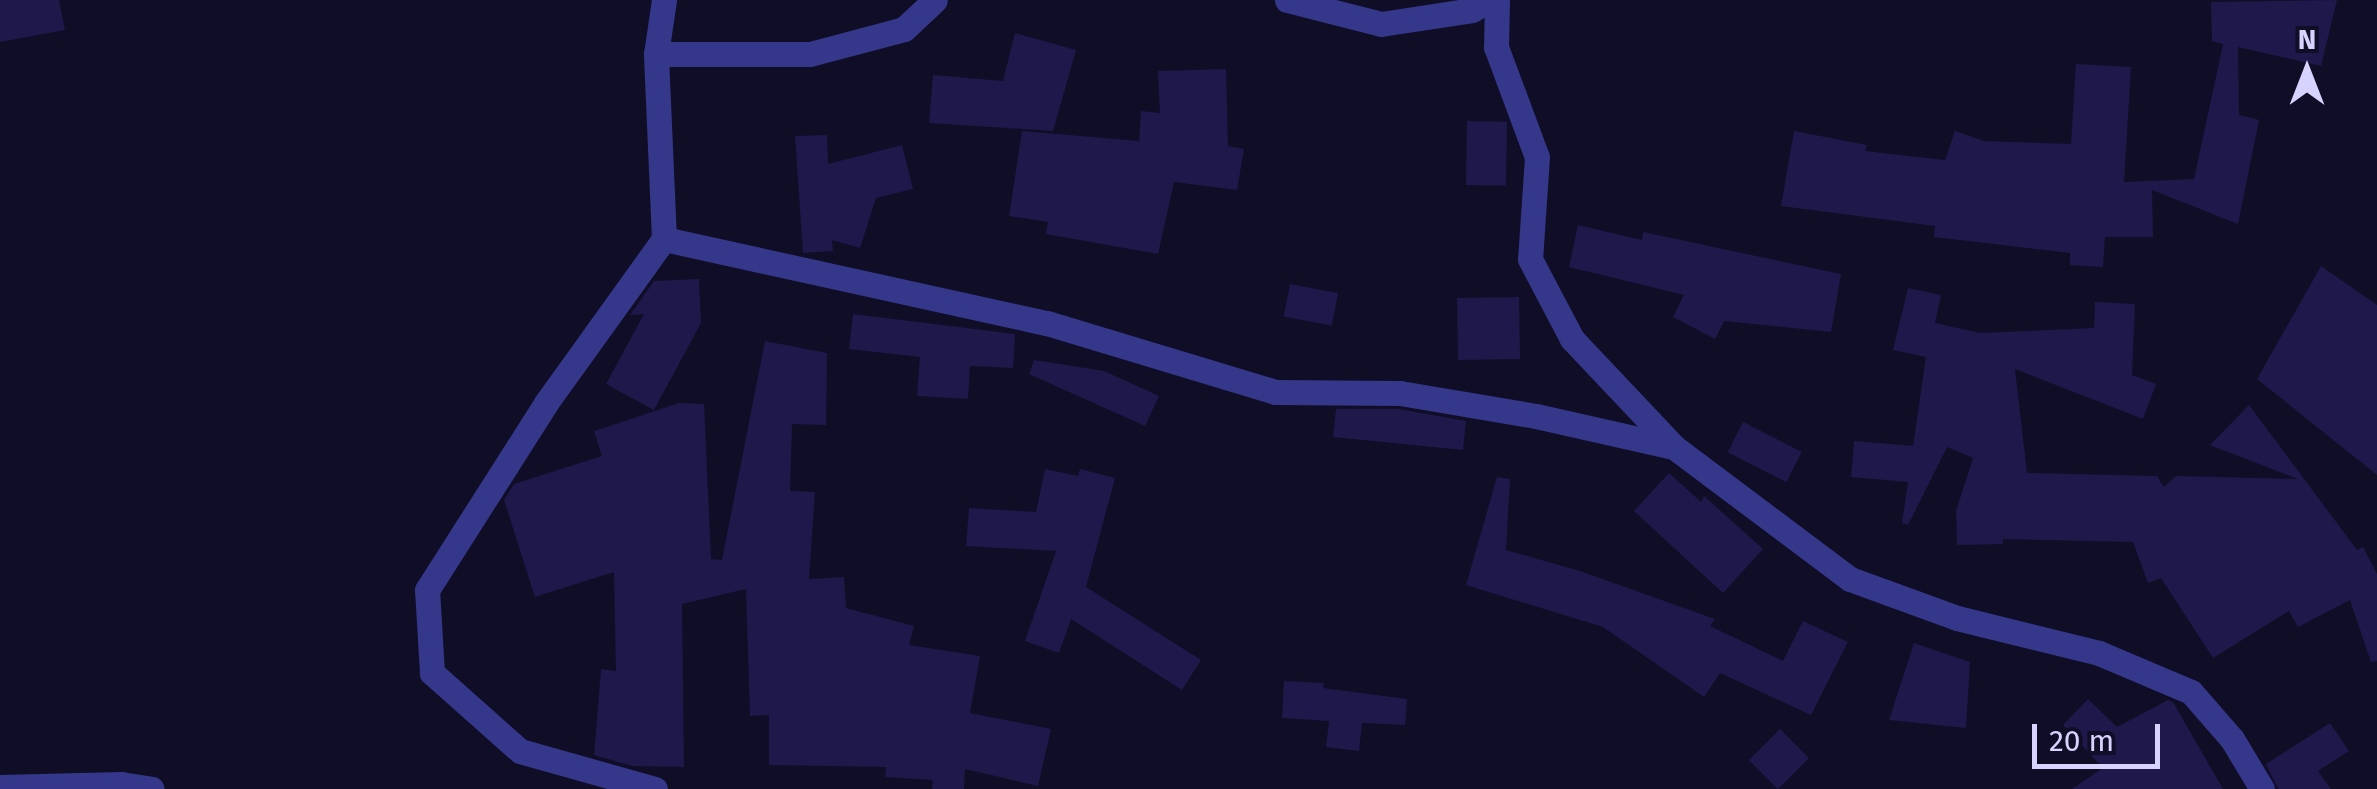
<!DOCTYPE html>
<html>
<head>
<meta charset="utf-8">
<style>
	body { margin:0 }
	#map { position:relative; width:2377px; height:789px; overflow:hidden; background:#100d27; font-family:"Fira Sans",sans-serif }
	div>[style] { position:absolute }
	.building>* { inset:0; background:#1f184a; transform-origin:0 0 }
	.street>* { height:25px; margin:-12.5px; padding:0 12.5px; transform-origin:12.5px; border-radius:12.5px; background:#35378a }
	span { translate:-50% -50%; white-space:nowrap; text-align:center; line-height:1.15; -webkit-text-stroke:9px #100d27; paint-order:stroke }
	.north { position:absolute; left:2257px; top:20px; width:100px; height:100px; -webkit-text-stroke:8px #100d27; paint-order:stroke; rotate:0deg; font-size:28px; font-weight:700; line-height:40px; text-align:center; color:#d6d4ff }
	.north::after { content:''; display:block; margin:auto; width:35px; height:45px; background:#d6d4ff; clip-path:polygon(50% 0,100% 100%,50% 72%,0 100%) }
	.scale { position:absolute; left:2032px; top:724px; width:128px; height:45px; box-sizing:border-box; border:5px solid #d6d4ff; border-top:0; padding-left:12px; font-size:30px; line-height:35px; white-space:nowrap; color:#d6d4ff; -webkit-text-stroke:8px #100d27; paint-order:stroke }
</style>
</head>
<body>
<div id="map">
	<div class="building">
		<i style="clip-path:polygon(0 0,59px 0,65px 30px,0 42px)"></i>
		<i style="clip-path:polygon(2337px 0,2321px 66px,2238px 47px,2239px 115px,2259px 120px,2238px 224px,2152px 190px,2153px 237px,2105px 237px,2103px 267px,2070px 265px,2070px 253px,1934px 237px,1935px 226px,1781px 206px,1794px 131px,1867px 145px,1865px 151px,1945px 160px,1955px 131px,1984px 141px,2071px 144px,2076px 64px,2131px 67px,2124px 182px,2194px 179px,2223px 44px,2212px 41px,2211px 2px)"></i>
		<i style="clip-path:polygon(1015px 33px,1076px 50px,1053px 131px,929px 123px,933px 75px,1003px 81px)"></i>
		<i style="clip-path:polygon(1226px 69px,1228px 146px,1244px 149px,1237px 190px,1174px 182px,1158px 254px,1046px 234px,1048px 222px,1009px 216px,1022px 131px,1139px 141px,1141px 111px,1160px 113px,1158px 71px)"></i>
		<i style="left:1467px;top:121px;width:40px;height:64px;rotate:1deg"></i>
		<i style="clip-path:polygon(827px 135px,828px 164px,902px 145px,913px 189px,876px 198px,860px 248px,832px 240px,833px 251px,803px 253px,795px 136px)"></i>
		<i style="clip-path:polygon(1578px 225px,1642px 240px,1643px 232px,1841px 274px,1831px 332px,1724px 321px,1715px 339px,1673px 317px,1684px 295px,1569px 267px)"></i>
		<i style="clip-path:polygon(2321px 266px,2377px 305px,2377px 475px,2257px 379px)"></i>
		<i style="clip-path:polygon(699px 279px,701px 323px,654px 410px,606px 384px,644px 314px,630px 315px,654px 281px)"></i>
		<i style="left:1290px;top:284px;width:49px;height:33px;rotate:11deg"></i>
		<i style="clip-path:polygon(1908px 288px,1941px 295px,1935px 323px,1980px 333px,2094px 328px,2095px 302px,2135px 304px,2132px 375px,2156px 384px,2143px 419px,2015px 369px,2027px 473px,2157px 476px,2164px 487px,2176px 476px,2298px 479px,2210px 445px,2249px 405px,2357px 550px,2363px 547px,2377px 574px,2377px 661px,2371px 662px,2350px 600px,2298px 627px,2289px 611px,2213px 658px,2161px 578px,2148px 583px,2133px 542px,2003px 539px,2003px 544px,1957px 545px,1956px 511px,1973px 458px,1947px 447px,1908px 525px,1902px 523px,1908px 482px,1851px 477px,1854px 441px,1913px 446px,1926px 357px,1893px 350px)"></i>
		<i style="left:1519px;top:297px;width:62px;height:62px;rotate:89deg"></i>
		<i style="clip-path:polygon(853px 314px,1015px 334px,1013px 368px,970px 366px,968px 399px,917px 396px,920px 357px,849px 349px)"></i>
		<i style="clip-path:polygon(765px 341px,827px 353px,826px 425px,792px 424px,790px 491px,815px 492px,809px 579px,844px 577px,846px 608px,914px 626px,909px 645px,980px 656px,970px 713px,1051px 729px,1038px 786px,965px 769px,964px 789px,932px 789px,933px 780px,885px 777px,886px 767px,769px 765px,769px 715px,750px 716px,746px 589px,682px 604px,684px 767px,632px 766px,594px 755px,601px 669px,616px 671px,614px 572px,535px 597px,504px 500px,514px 484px,602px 456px,594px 431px,679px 403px,704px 404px,711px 559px,722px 560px)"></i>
		<i style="clip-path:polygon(1034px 360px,1104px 371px,1159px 396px,1145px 426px,1029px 374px)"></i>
		<i style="clip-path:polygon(1336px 409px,1399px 409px,1466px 421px,1463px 450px,1333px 437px)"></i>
		<i style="left:1743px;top:422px;width:66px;height:34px;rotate:27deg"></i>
		<i style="clip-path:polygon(1045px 469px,1078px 476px,1080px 469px,1115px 478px,1086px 587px,1201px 660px,1182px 690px,1071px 619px,1059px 653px,1025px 641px,1056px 551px,966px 546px,969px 508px,1036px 512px)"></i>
		<i style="clip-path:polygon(1669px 473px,1701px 502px,1704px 496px,1763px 549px,1723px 593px,1634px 511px)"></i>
		<i style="clip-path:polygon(1497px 477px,1510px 479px,1506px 550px,1580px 571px,1715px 619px,1710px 626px,1783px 661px,1803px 621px,1848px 642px,1811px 715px,1720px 673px,1704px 697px,1603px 627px,1466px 585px)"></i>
		<i style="clip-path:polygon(1914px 643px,1970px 662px,1966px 728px,1889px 720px)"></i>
		<i style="clip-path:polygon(1284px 681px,1324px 683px,1323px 688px,1407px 699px,1405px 725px,1362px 723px,1359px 751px,1326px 747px,1329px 721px,1282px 718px)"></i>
		<i style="clip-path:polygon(2088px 699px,2117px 727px,2168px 700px,2173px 702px,2223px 789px,2072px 789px,2103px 768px,2063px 725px)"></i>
		<i style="clip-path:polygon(2330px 723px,2349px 751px,2318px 771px,2331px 789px,2278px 789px,2266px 764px)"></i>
		<i style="left:1780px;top:729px;width:41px;height:44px;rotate:45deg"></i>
	</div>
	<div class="street">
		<i style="left:1287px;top:0;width:97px;rotate:14.3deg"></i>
		<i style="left:1381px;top:24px;width:92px;rotate:-8.7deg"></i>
		<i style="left:1472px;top:10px;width:20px;rotate:-30deg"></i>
		<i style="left:1497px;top:0;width:47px;rotate:91.2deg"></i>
		<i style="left:1496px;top:47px;width:117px;rotate:69.6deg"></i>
		<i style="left:1537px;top:157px;width:102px;rotate:93.9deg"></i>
		<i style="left:1530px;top:259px;width:90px;rotate:62.3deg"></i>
		<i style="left:1572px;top:339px;width:149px;rotate:46.6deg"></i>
		<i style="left:656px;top:54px;width:154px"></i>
		<i style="left:810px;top:54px;width:97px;rotate:-14.9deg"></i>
		<i style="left:904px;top:29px;width:42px;rotate:-43.1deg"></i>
		<i style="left:664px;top:239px;width:392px;rotate:12.4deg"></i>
		<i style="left:1047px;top:323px;width:238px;rotate:16.8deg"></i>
		<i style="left:1275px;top:392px;width:125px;rotate:0.5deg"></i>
		<i style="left:1400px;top:393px;width:138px;rotate:9.6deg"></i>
		<i style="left:1536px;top:416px;width:141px;rotate:12.7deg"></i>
		<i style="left:1674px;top:447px;width:220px;rotate:36.9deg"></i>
		<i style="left:1850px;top:579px;width:114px;rotate:20deg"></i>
		<i style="left:1957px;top:618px;width:146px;rotate:13.8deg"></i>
		<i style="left:2099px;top:653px;width:100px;rotate:23deg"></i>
		<i style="left:2191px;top:692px;width:62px;rotate:48.9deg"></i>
		<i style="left:2232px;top:739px;width:58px;rotate:59deg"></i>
		<i style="left:0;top:787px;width:121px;rotate:-1.4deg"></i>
		<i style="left:121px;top:784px;width:31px;rotate:9deg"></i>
		<i style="left:655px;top:789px;width:140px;rotate:-164.3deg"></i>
		<i style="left:520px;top:751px;width:118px;rotate:-138.4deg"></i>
		<i style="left:432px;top:673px;width:83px;rotate:-93.4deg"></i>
		<i style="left:427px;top:590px;width:222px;rotate:-57.5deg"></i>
		<i style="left:546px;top:403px;width:202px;rotate:-54.3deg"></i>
		<i style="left:664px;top:239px;width:185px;rotate:-92.5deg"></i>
		<i style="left:656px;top:54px;width:55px;rotate:-81.6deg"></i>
	</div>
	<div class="north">N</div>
	<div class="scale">20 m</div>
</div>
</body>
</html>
